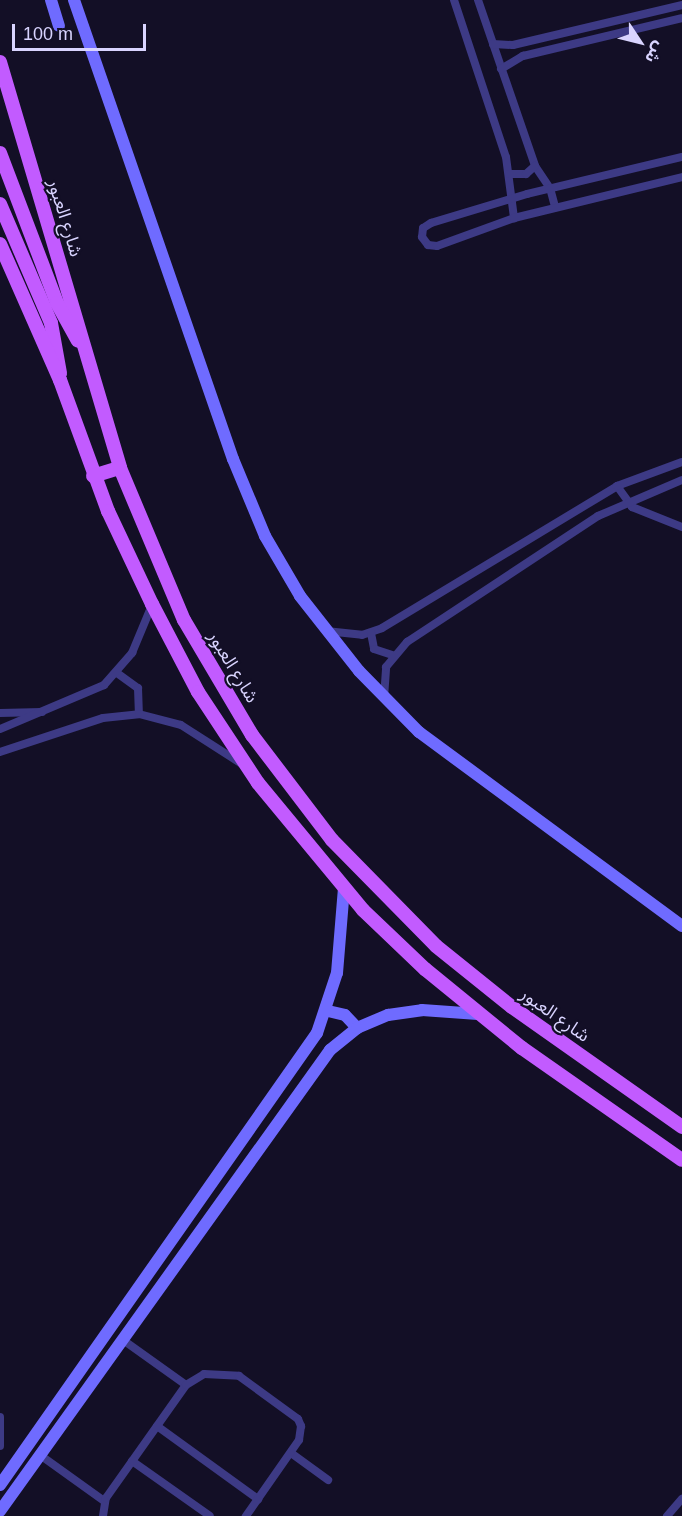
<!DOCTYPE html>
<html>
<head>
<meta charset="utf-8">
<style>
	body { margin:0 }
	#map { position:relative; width:682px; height:1516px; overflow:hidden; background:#130f26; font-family:Arial,"Noto Sans Arabic",sans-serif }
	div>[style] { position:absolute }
	.street>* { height:8px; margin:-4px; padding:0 4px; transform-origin:4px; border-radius:4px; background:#3d3a85 }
	.secondary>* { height:12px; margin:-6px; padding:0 6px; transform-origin:6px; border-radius:6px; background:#6f6bff }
	.primary>* { height:14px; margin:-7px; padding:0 7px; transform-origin:7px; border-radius:7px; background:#c25bff }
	span { translate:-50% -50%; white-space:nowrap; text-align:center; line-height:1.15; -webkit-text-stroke:4.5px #130f26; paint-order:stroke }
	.street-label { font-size:18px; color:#d9d4ff }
	.north { position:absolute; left:610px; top:12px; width:60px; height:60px; -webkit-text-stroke:4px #130f26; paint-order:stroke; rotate:125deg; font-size:16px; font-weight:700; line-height:24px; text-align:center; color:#d9d4ff }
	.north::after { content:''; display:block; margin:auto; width:21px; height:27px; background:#d9d4ff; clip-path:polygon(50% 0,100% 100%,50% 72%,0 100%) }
	.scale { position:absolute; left:12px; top:24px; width:134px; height:27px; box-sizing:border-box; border:3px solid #d9d4ff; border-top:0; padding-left:8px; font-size:18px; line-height:21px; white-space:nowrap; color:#d9d4ff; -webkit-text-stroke:4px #130f26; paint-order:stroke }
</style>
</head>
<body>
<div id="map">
	<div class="street">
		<i style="left:454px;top:0;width:165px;rotate:71.7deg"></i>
		<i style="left:506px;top:157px;width:62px;rotate:82.5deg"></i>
		<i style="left:478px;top:0;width:176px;rotate:71deg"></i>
		<i style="left:535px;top:166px;width:27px;rotate:56deg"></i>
		<i style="left:550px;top:188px;width:20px;rotate:75deg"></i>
		<i style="left:493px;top:44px;width:20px;rotate:3deg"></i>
		<i style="left:513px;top:45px;width:174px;rotate:-13.3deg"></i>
		<i style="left:501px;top:69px;width:26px;rotate:-31deg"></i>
		<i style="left:523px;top:56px;width:163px;rotate:-13.4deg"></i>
		<i style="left:682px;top:157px;width:159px;rotate:166.6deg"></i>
		<i style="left:527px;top:194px;width:100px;rotate:163.2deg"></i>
		<i style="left:431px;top:223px;width:9px;rotate:148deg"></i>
		<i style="left:423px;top:228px;width:9px;rotate:96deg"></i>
		<i style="left:422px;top:237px;width:10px;rotate:53deg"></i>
		<i style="left:428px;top:245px;width:9px;rotate:6deg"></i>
		<i style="left:437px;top:246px;width:82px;rotate:-20deg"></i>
		<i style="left:514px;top:218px;width:173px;rotate:-13.7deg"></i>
		<i style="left:509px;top:174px;width:17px"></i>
		<i style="left:526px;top:174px;width:12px;rotate:-42deg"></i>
		<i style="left:617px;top:486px;width:26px;rotate:54deg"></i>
		<i style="left:632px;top:507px;width:54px;rotate:21.8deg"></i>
		<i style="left:326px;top:631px;width:36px;rotate:6deg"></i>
		<i style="left:362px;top:635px;width:21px;rotate:-19deg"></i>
		<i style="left:382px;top:628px;width:275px;rotate:-31.1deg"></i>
		<i style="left:617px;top:486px;width:69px;rotate:-20.3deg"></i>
		<i style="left:371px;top:633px;width:16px;rotate:79deg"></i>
		<i style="left:374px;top:649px;width:20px;rotate:18deg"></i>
		<i style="left:117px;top:673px;width:26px;rotate:36deg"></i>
		<i style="left:138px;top:688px;width:26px;rotate:88deg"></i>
		<i style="left:384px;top:698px;width:31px;rotate:-86deg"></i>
		<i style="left:386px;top:667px;width:33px;rotate:-50deg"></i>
		<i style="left:407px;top:642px;width:229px;rotate:-33.4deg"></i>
		<i style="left:598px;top:516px;width:91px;rotate:-23.2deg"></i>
		<i style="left:0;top:713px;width:42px;rotate:-1.4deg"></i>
		<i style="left:0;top:729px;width:113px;rotate:-22.9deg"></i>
		<i style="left:104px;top:685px;width:43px;rotate:-48.8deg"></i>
		<i style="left:132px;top:653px;width:52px;rotate:-67.4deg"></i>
		<i style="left:0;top:752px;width:108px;rotate:-18.3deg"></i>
		<i style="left:103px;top:718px;width:36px;rotate:-6deg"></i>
		<i style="left:139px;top:714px;width:43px;rotate:14.7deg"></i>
		<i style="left:181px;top:725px;width:72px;rotate:32.6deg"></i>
		<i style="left:123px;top:1340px;width:77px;rotate:35.5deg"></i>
		<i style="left:0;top:1417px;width:29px;rotate:90deg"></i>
		<i style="left:157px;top:1426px;width:125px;rotate:35.9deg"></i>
		<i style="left:291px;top:1453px;width:46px;rotate:36.1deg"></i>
		<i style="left:40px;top:1455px;width:79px;rotate:35.7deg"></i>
		<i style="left:132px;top:1461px;width:95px;rotate:35.2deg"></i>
		<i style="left:103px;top:1516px;width:18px;rotate:-81deg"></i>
		<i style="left:106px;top:1498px;width:138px;rotate:-54.7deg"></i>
		<i style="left:186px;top:1385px;width:21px;rotate:-31deg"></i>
		<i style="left:204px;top:1374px;width:35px;rotate:3deg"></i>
		<i style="left:239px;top:1376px;width:73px;rotate:36.1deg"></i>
		<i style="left:298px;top:1419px;width:8px;rotate:67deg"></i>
		<i style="left:301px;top:1426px;width:14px;rotate:98deg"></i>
		<i style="left:299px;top:1440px;width:93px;rotate:124.9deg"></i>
		<i style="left:667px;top:1516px;width:23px;rotate:-49deg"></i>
	</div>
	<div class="secondary">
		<i style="left:51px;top:0;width:27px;rotate:73deg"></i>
		<i style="left:74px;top:0;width:486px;rotate:70.9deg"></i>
		<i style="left:233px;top:459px;width:83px;rotate:67.4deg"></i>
		<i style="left:265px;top:536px;width:69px;rotate:59.7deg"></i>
		<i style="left:300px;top:596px;width:95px;rotate:51.8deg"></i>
		<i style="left:359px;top:671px;width:86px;rotate:45.5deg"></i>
		<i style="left:419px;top:732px;width:327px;rotate:36.4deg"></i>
		<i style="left:328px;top:1011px;width:17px;rotate:13deg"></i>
		<i style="left:345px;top:1015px;width:18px;rotate:47deg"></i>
		<i style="left:0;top:1485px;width:552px;rotate:-54.96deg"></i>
		<i style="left:317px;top:1033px;width:63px;rotate:-71.6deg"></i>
		<i style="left:337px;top:973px;width:85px;rotate:-85.3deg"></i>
		<i style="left:0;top:1511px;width:567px;rotate:-54.4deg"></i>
		<i style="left:330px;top:1050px;width:35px;rotate:-39deg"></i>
		<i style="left:357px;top:1028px;width:34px;rotate:-23deg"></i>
		<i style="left:388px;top:1015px;width:34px;rotate:-8deg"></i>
		<i style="left:422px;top:1010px;width:56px;rotate:4.1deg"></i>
	</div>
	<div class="primary">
		<i style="left:0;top:62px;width:423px;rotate:73.5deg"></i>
		<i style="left:120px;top:468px;width:165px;rotate:67.2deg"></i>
		<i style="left:184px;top:620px;width:134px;rotate:59.4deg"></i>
		<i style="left:252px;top:735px;width:132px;rotate:52.7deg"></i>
		<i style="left:332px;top:840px;width:148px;rotate:45.5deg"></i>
		<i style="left:436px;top:946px;width:97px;rotate:38.8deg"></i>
		<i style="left:512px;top:1007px;width:208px;rotate:35.2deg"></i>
		<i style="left:0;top:153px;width:160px;rotate:69.2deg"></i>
		<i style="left:57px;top:303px;width:43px;rotate:61.1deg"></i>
		<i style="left:0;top:204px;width:129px;rotate:66.8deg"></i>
		<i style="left:51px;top:323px;width:51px;rotate:79.8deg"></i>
		<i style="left:0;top:244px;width:149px;rotate:66.2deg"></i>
		<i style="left:60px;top:380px;width:140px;rotate:69.9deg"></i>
		<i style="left:108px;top:511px;width:103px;rotate:64.7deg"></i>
		<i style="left:152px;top:604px;width:99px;rotate:62.4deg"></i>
		<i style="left:198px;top:692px;width:109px;rotate:56.6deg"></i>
		<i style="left:258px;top:783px;width:165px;rotate:50.4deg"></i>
		<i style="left:363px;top:910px;width:86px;rotate:43.6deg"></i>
		<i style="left:425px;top:969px;width:125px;rotate:39.2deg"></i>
		<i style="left:522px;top:1048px;width:195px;rotate:35deg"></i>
		<i style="left:93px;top:476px;width:28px;rotate:-17deg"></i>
	</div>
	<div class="street-label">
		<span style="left:65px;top:218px;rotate:73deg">شارع العبور</span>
		<span style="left:233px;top:667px;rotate:59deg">شارع العبور</span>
		<span style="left:555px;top:1015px;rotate:35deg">شارع العبور</span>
	</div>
	<div class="north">ش</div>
	<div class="scale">100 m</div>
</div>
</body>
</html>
